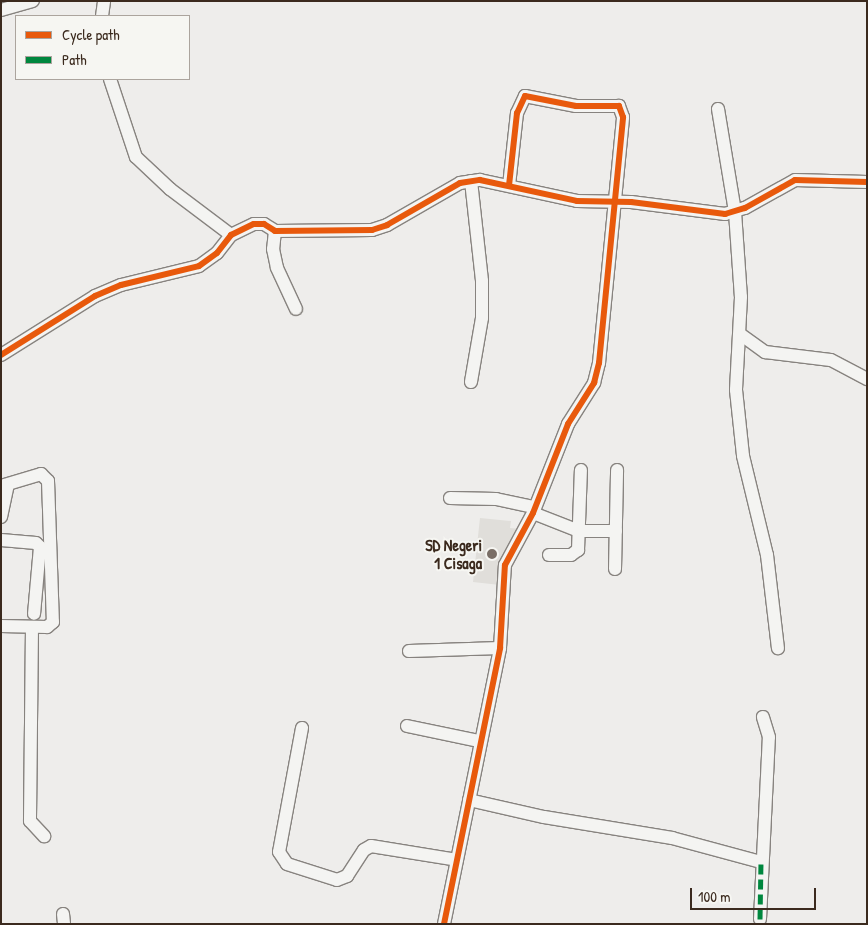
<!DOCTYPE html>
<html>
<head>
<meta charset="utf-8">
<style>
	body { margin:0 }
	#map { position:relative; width:868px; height:925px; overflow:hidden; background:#eeedeb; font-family:"Patrick Hand",sans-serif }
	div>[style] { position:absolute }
	.built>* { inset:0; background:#e0deda }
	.roads { filter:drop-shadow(1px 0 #87837f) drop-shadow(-1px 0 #87837f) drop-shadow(0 1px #87837f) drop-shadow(0 -1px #87837f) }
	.minor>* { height:12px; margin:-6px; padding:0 6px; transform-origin:6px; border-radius:6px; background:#f4f4f2 }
	.quiet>* { height:5px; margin-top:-2.5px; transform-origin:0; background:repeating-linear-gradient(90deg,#00873e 0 10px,transparent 0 15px) }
	.cycleway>* { height:6px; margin:-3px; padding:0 3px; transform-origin:3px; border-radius:3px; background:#e8590c }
	.dots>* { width:14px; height:14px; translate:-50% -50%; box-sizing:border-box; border:2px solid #f6f6f2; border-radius:50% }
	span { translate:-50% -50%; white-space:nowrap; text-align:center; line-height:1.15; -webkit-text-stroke:4px #f6f6f2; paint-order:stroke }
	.poi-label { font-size:16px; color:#3b2a1e; font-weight:700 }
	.right { translate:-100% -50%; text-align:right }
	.frame { position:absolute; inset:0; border:2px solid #3b2a1e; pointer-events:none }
	.legend { position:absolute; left:15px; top:15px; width:175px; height:65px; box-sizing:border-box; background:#f6f6f2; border:1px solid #aba49d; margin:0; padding:6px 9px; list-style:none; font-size:15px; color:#3b2a1e }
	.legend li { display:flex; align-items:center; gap:10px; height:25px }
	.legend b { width:25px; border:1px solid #aba49d }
	.scale { position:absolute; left:690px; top:888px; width:126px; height:22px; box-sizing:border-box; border:2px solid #3b2a1e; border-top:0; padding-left:6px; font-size:15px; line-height:18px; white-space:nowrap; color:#3b2a1e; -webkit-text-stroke:4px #f6f6f2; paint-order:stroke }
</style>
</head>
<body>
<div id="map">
	<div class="built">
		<i style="clip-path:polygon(480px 518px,511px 521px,510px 528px,520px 529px,500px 585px,473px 582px)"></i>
	</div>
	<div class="roads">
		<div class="minor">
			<i style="left:1px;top:10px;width:33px;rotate:-16deg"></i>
			<i style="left:102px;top:16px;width:15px;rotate:-82deg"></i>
			<i style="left:110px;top:79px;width:82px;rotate:71.6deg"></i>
			<i style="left:136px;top:157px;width:47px;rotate:43.3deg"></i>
			<i style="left:170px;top:189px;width:76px;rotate:37deg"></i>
			<i style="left:718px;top:109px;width:104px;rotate:80.6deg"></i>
			<i style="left:735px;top:212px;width:85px;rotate:86deg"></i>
			<i style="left:741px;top:297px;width:93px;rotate:93.1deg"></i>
			<i style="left:736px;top:390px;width:66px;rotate:83.9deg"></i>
			<i style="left:743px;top:456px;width:102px;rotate:76.4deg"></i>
			<i style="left:767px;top:555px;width:94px;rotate:83.3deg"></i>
			<i style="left:471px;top:181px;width:101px;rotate:83.7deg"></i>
			<i style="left:482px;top:281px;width:37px;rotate:90deg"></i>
			<i style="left:482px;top:318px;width:65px;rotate:99.8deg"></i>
			<i style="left:275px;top:231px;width:18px;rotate:96deg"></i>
			<i style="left:273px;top:249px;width:19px;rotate:78deg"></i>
			<i style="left:277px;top:268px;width:45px;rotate:65.1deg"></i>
			<i style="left:740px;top:334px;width:31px;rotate:36deg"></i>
			<i style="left:765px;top:352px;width:66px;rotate:6.9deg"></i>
			<i style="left:831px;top:360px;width:41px;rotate:27.8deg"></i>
			<i style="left:1px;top:355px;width:111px;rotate:-32.1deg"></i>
			<i style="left:95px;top:296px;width:28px;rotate:-23deg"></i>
			<i style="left:121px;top:285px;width:80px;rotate:-13.7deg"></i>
			<i style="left:199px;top:266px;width:22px;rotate:-36deg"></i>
			<i style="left:217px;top:253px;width:23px;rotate:-52deg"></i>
			<i style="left:231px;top:235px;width:25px;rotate:-26deg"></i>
			<i style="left:254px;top:224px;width:10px"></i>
			<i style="left:264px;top:224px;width:13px;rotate:32deg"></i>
			<i style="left:275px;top:231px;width:97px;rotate:-0.6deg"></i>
			<i style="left:372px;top:230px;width:16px;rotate:-18deg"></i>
			<i style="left:387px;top:225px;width:84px;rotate:-29.9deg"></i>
			<i style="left:460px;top:183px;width:20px;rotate:-9deg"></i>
			<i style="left:480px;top:180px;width:99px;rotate:12.2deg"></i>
			<i style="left:577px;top:201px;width:54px;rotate:1.1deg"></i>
			<i style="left:631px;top:202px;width:95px;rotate:7.3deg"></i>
			<i style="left:725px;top:214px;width:21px;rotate:-17deg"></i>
			<i style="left:745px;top:208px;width:57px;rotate:-29.2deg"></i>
			<i style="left:795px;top:180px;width:72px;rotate:1.6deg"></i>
			<i style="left:1px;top:486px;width:42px;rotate:-16.7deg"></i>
			<i style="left:41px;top:474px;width:10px;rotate:45deg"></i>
			<i style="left:48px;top:481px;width:141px;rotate:88deg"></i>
			<i style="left:53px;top:622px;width:8px;rotate:140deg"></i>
			<i style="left:47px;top:627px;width:46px;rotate:-178.8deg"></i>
			<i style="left:450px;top:498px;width:46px;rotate:1.2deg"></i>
			<i style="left:496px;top:499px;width:40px;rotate:12deg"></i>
			<i style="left:533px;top:513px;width:49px;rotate:21.4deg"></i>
			<i style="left:579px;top:531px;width:37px"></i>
			<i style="left:1px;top:517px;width:33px;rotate:-78deg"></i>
			<i style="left:1px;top:540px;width:35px;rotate:5deg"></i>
			<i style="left:36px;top:543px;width:6px;rotate:45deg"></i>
			<i style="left:40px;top:547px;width:67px;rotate:95.1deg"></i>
			<i style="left:549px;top:555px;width:22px"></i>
			<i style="left:571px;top:555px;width:9px;rotate:-36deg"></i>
			<i style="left:578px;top:550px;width:80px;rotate:-87.9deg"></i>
			<i style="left:615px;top:569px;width:99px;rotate:-88.8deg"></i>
			<i style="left:32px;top:627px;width:194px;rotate:90.6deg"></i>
			<i style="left:30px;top:821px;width:21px;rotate:47deg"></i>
			<i style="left:409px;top:651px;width:91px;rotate:-1.9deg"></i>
			<i style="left:407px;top:726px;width:74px;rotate:11.8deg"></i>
			<i style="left:302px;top:728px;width:126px;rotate:100.5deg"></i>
			<i style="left:279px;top:852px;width:14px;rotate:56deg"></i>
			<i style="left:287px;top:864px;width:52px;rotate:17.7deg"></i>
			<i style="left:337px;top:880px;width:11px;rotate:-22deg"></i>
			<i style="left:347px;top:876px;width:31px;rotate:-57deg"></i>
			<i style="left:364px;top:850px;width:8px;rotate:-30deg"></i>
			<i style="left:371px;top:846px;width:87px;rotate:9.2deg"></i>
			<i style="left:469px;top:800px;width:77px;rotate:12.8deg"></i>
			<i style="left:544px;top:817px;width:130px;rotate:9.3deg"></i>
			<i style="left:672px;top:838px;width:92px;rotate:15.1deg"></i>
			<i style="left:63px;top:914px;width:10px;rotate:84deg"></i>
			<i style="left:760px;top:919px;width:182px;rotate:-87.2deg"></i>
			<i style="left:769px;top:737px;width:21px;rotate:-107deg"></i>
			<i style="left:444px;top:924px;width:282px;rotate:-78.5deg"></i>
			<i style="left:500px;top:648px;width:83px;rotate:-86.6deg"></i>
			<i style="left:505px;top:565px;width:59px;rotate:-61.7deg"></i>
			<i style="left:533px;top:513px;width:96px;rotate:-68.5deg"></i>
			<i style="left:568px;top:424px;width:49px;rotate:-57.6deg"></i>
			<i style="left:594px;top:383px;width:21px;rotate:-76deg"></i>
			<i style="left:599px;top:363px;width:247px;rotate:-84.4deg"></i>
			<i style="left:623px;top:117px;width:12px;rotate:-110deg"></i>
			<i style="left:619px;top:106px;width:43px;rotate:180deg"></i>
			<i style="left:576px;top:106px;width:52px;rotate:-168.9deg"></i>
			<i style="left:525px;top:96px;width:19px;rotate:115deg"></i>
			<i style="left:517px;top:113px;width:72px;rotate:96.3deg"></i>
		</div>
	</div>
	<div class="quiet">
		<i style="left:760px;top:919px;width:57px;rotate:-89deg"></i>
	</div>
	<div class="cycleway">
		<i style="left:1px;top:355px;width:111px;rotate:-32.1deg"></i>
		<i style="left:95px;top:296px;width:28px;rotate:-23deg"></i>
		<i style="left:121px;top:285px;width:80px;rotate:-13.7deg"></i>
		<i style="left:199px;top:266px;width:22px;rotate:-36deg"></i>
		<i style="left:217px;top:253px;width:23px;rotate:-52deg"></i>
		<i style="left:231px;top:235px;width:25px;rotate:-26deg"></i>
		<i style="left:254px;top:224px;width:10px"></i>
		<i style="left:264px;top:224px;width:13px;rotate:32deg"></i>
		<i style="left:275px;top:231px;width:97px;rotate:-0.6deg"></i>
		<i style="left:372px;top:230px;width:16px;rotate:-18deg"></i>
		<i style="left:387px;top:225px;width:84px;rotate:-29.9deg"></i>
		<i style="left:460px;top:183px;width:20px;rotate:-9deg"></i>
		<i style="left:480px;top:180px;width:99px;rotate:12.2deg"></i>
		<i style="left:577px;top:201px;width:54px;rotate:1.1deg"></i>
		<i style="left:631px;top:202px;width:95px;rotate:7.3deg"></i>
		<i style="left:725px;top:214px;width:21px;rotate:-17deg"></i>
		<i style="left:745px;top:208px;width:57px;rotate:-29.2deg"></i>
		<i style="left:795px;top:180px;width:72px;rotate:1.6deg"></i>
		<i style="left:444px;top:924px;width:282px;rotate:-78.5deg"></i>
		<i style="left:500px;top:648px;width:83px;rotate:-86.6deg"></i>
		<i style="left:505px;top:565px;width:59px;rotate:-61.7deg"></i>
		<i style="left:533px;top:513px;width:96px;rotate:-68.5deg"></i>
		<i style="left:568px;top:424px;width:49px;rotate:-57.6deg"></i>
		<i style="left:594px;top:383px;width:21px;rotate:-76deg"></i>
		<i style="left:599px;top:363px;width:247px;rotate:-84.4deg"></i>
		<i style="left:623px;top:117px;width:12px;rotate:-110deg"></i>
		<i style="left:619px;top:106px;width:43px;rotate:180deg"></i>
		<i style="left:576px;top:106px;width:52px;rotate:-168.9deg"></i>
		<i style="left:525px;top:96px;width:19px;rotate:115deg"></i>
		<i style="left:517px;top:113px;width:72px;rotate:96.3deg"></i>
	</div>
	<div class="dots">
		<i style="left:492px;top:554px;background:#7a6e66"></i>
	</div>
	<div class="poi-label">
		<span class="right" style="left:482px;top:554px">SD Negeri<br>1 Cisaga</span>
	</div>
	<div class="frame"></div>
	<ul class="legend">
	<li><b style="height:6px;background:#e8590c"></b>Cycle path</li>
	<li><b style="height:6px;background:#00873e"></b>Path</li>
	</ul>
	<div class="scale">100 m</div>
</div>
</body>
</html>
